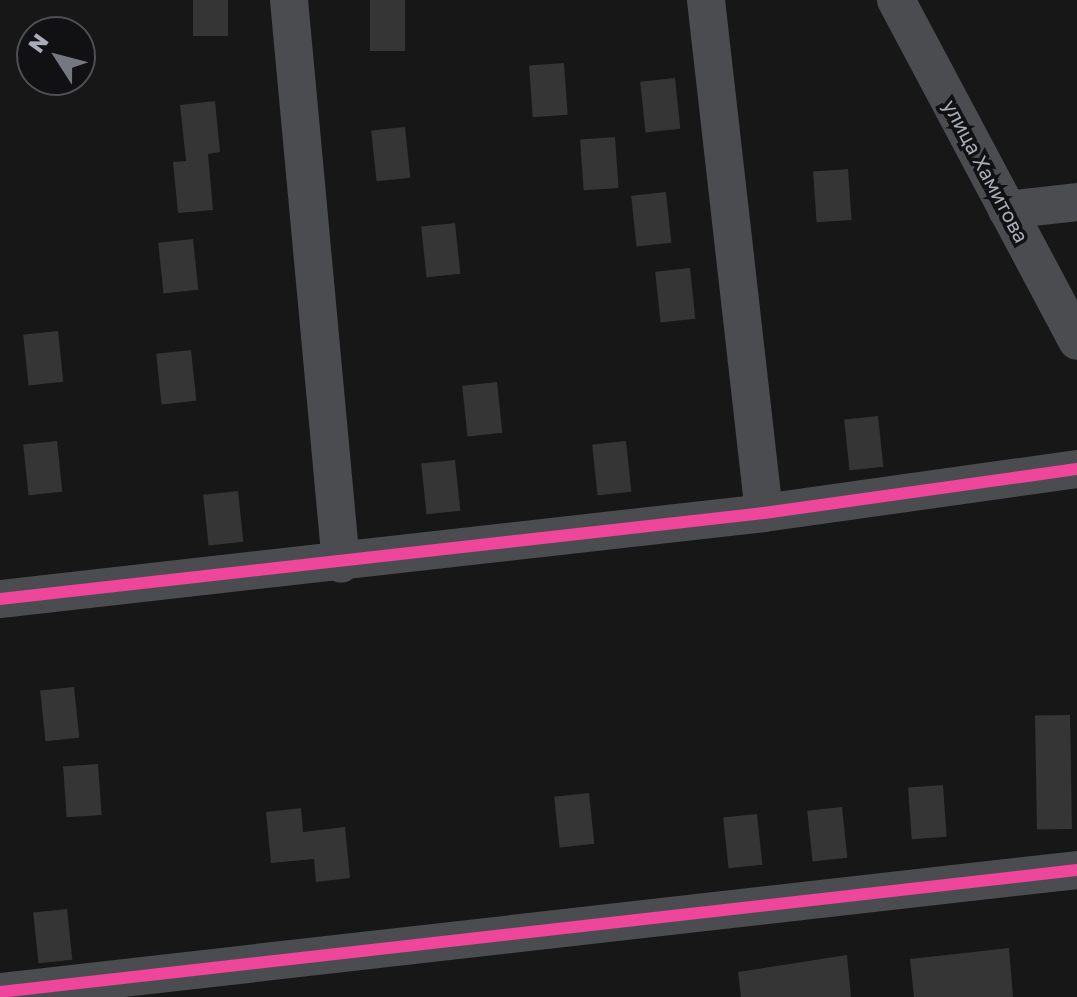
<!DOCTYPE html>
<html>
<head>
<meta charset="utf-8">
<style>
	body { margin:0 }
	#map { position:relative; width:1077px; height:997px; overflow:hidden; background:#171717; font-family:"Golos Text",sans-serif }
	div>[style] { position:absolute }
	.building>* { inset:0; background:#353536; transform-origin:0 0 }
	.minor>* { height:38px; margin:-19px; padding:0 19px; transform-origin:19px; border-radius:19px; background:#4b4c50 }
	.cycleway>* { height:12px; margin:-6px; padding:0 6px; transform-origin:6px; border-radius:6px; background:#ed469a }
	span { translate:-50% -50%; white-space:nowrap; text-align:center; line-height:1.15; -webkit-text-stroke:7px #111113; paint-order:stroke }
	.street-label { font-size:20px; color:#a8adb8 }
	.north { position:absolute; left:16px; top:16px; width:80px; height:80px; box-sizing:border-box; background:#111113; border:2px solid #4d4f55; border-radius:50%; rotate:306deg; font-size:22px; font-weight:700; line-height:32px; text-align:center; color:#a8adb8 }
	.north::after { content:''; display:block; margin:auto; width:28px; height:36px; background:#757880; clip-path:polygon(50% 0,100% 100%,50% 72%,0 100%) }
</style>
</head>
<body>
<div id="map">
	<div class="building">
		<i style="left:193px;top:0;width:35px;height:36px"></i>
		<i style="left:370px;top:0;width:35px;height:51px"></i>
		<i style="left:564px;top:63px;width:52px;height:35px;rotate:86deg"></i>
		<i style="left:675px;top:78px;width:51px;height:35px;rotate:84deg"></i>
		<i style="clip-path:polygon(215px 101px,220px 152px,208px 154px,213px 210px,178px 213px,173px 162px,186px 161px,180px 105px)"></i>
		<i style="left:405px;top:127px;width:51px;height:34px;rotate:84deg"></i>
		<i style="left:615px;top:137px;width:51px;height:35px;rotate:86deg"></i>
		<i style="left:848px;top:169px;width:51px;height:35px;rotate:86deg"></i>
		<i style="left:666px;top:192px;width:51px;height:35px;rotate:84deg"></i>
		<i style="left:455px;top:223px;width:51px;height:34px;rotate:84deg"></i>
		<i style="left:193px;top:239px;width:51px;height:35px;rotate:84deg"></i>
		<i style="left:690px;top:268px;width:51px;height:35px;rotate:84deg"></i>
		<i style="left:58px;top:331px;width:51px;height:35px;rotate:84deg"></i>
		<i style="left:191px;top:350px;width:51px;height:35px;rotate:84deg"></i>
		<i style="left:497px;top:382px;width:51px;height:35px;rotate:84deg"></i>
		<i style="left:878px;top:416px;width:51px;height:34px;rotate:84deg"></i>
		<i style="left:57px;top:441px;width:51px;height:34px;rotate:84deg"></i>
		<i style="left:626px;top:441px;width:51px;height:34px;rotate:84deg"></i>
		<i style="left:455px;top:460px;width:51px;height:34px;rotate:84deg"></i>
		<i style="left:238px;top:491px;width:51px;height:35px;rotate:84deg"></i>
		<i style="left:74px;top:687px;width:51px;height:34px;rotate:84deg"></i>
		<i style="left:1070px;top:715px;width:114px;height:35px;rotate:89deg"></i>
		<i style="left:98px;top:764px;width:51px;height:35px;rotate:86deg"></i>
		<i style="left:943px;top:785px;width:52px;height:35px;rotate:86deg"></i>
		<i style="left:589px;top:793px;width:51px;height:35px;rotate:84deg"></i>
		<i style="left:842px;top:807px;width:51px;height:35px;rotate:84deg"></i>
		<i style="clip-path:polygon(301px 808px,303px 832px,345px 827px,350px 878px,316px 882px,314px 859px,271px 863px,266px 812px)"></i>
		<i style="left:757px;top:814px;width:51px;height:34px;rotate:84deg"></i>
		<i style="left:67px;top:909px;width:51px;height:34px;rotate:84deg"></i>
		<i style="clip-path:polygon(1009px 948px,1013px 997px,914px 997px,910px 959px)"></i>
		<i style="clip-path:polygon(847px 955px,851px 997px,741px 997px,738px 972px)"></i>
	</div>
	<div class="minor">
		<i style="left:289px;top:0;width:566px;rotate:84.73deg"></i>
		<i style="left:706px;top:0;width:516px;rotate:83.55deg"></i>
		<i style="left:896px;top:0;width:386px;rotate:62deg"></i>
		<i style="left:1007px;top:210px;width:70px;rotate:-6.5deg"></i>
		<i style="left:0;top:599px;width:769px;rotate:-6.42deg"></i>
		<i style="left:764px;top:513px;width:316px;rotate:-8deg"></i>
		<i style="left:0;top:992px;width:1084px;rotate:-6.46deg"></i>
	</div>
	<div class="cycleway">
		<i style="left:0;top:599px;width:769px;rotate:-6.42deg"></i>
		<i style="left:764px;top:513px;width:316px;rotate:-8deg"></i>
		<i style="left:0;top:992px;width:1084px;rotate:-6.46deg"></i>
	</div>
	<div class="street-label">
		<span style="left:986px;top:171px;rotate:62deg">улица Хамитова</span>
	</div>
	<div class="north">N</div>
</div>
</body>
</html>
